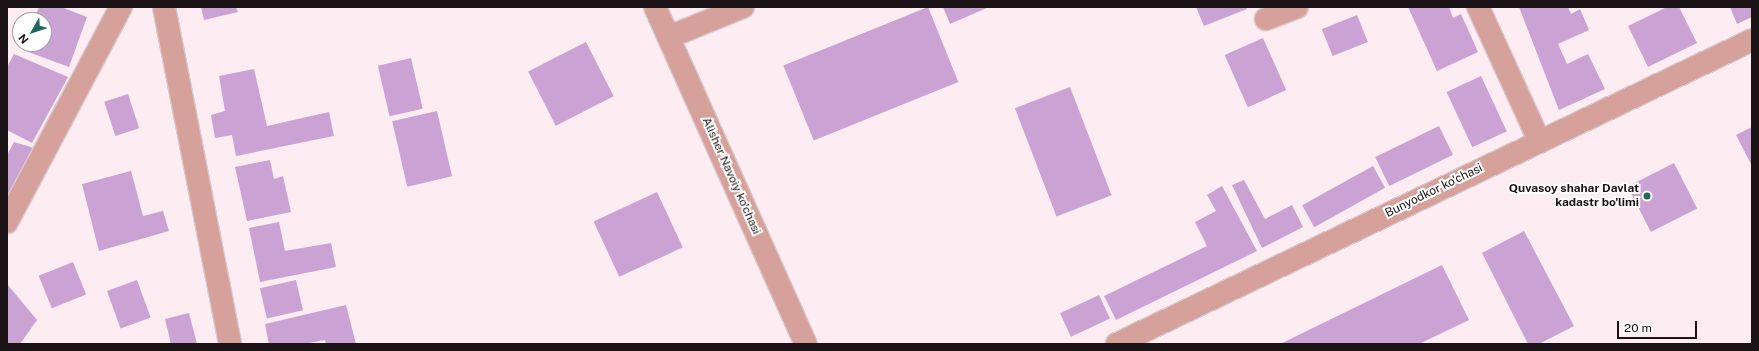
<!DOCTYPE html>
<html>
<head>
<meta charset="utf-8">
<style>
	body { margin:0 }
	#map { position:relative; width:1759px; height:351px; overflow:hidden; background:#fdecf2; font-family:"Public Sans",sans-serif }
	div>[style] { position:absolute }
	.building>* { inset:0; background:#cba2d4; transform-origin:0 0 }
	.roads { filter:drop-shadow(1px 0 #d9c9cf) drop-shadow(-1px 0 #d9c9cf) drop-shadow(0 1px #d9c9cf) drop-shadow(0 -1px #d9c9cf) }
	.minor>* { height:22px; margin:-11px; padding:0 11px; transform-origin:11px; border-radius:11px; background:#d6a19a }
	.dots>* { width:11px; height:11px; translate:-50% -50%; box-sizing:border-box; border:2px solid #fefefe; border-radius:50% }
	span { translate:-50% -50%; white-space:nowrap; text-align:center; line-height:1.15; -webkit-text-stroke:4px #fefefe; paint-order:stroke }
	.street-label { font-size:12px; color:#1b1215 }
	.poi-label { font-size:12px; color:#1b1215; font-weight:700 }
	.right { translate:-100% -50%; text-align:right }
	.frame { position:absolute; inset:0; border:8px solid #1b1215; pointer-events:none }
	.north { position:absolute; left:12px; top:12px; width:40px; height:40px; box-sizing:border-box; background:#fefefe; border:1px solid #a3a0a1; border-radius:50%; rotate:231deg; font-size:11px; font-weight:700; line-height:16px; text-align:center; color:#1b1215 }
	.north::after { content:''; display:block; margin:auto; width:14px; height:18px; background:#1d675e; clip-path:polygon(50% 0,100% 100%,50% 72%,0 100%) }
	.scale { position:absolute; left:1617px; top:321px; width:80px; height:18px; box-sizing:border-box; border:2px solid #1b1215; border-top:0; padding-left:5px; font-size:12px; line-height:14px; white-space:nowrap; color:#1b1215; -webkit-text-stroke:3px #fefefe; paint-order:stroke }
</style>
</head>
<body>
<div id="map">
	<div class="building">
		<i style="clip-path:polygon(39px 7px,61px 7px,87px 17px,69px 67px,23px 50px,25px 44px,44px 44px,44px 20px,34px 20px)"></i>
		<i style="clip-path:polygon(201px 7px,236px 7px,238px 12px,204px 20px)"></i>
		<i style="left:928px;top:7px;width:81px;height:156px;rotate:68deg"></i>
		<i style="clip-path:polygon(943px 7px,989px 7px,950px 24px)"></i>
		<i style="clip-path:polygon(1196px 7px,1246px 7px,1247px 9px,1204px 26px)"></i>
		<i style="clip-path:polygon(1408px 7px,1449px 7px,1453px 18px,1461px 14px,1478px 52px,1437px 71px)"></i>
		<i style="clip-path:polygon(1519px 7px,1568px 7px,1571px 14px,1580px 9px,1589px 30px,1558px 44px,1567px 64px,1588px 54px,1605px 89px,1559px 110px)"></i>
		<i style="clip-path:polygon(1667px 7px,1679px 7px,1697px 43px,1648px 67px,1628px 26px)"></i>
		<i style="clip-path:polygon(1730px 7px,1752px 7px,1752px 17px,1737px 24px)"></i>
		<i style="left:1357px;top:15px;width:29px;height:38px;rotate:68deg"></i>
		<i style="left:1263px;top:38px;width:57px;height:42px;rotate:66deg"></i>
		<i style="left:586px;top:42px;width:61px;height:65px;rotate:63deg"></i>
		<i style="clip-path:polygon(14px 54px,68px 77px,32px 143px,7px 130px,7px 67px)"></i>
		<i style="left:411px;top:58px;width:52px;height:34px;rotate:77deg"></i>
		<i style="clip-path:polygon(254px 69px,267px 126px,329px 112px,334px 136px,236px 156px,232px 135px,215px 138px,211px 115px,225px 111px,219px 76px)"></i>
		<i style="left:1481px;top:76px;width:61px;height:38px;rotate:65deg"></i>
		<i style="left:1070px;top:87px;width:116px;height:59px;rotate:69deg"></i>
		<i style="left:128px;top:94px;width:36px;height:25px;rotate:72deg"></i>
		<i style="left:437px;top:111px;width:67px;height:46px;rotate:77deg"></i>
		<i style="left:1439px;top:126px;width:32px;height:71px;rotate:64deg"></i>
		<i style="clip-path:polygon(1752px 127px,1752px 166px,1736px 135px)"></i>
		<i style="clip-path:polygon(14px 142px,34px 148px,7px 198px,7px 155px)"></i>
		<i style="clip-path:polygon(270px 160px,274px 179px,283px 176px,291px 212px,247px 221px,235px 167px)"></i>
		<i style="left:1674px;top:163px;width:51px;height:52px;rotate:63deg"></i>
		<i style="left:1373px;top:166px;width:25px;height:81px;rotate:61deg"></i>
		<i style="clip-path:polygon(131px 171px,143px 216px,163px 211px,169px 231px,99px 251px,82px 184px)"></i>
		<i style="clip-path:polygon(1244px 180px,1265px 219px,1292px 205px,1303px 227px,1262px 248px,1232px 185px)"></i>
		<i style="clip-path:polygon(1222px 186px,1257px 251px,1116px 320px,1104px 296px,1207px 246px,1195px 222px,1216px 211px,1207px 195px)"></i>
		<i style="left:657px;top:192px;width:61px;height:70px;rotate:65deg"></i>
		<i style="clip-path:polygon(279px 222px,285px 251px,331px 243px,336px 267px,260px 282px,249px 228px)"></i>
		<i style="clip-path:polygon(1524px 231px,1574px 326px,1539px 344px,1528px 344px,1482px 253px)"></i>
		<i style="left:73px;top:262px;width:35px;height:37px;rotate:68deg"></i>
		<i style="clip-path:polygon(1442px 265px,1469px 320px,1419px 344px,1280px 344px)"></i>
		<i style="left:137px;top:280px;width:40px;height:32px;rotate:70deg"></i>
		<i style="left:296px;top:280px;width:31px;height:37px;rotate:77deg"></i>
		<i style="clip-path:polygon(7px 284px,37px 320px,20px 344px,7px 344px)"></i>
		<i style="left:1099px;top:295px;width:26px;height:43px;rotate:65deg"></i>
		<i style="clip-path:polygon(346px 305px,356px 344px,326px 344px,325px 340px,304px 344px,269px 344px,265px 324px)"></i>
		<i style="clip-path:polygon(189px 313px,197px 344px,171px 344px,165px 319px)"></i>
	</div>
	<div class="roads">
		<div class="minor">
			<i style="left:164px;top:7px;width:343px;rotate:78.9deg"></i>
			<i style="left:655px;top:7px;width:369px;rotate:65.9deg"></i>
			<i style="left:1478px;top:7px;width:146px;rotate:65.4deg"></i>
			<i style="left:1266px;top:19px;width:33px;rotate:-21deg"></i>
			<i style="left:669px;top:37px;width:80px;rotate:-22.1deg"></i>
			<i style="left:7px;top:222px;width:243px;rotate:-62.1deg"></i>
			<i style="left:1117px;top:344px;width:704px;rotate:-25.58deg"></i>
		</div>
	</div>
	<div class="dots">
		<i style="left:1647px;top:196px;background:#1d675e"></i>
	</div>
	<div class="street-label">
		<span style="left:731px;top:176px;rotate:66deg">Alisher Navoiy ko'chasi</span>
		<span style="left:1434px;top:191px;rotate:-26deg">Bunyodkor ko'chasi</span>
	</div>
	<div class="poi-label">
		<span class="right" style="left:1639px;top:196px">Quvasoy shahar Davlat<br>kadastr bo'limi</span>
	</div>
	<div class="frame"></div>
	<div class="north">N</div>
	<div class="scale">20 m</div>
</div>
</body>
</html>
